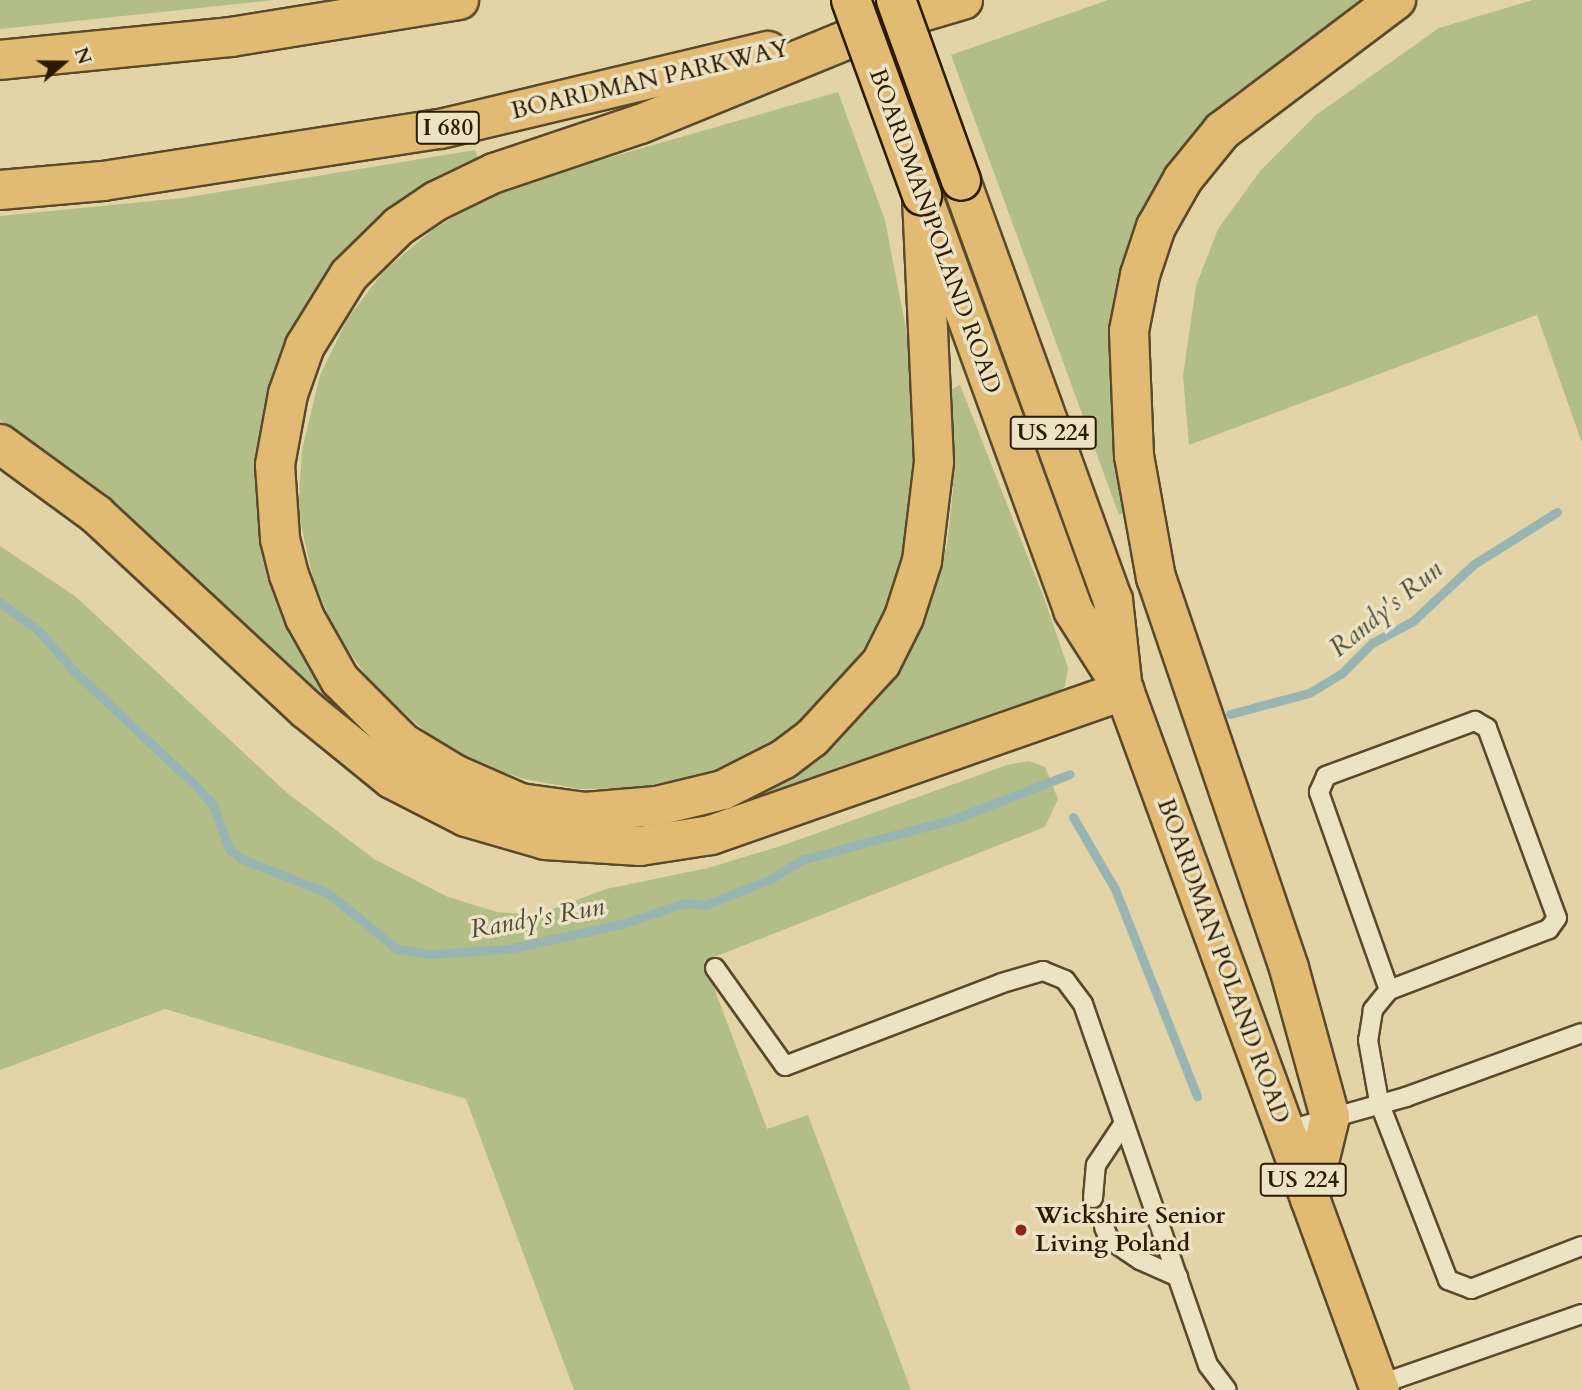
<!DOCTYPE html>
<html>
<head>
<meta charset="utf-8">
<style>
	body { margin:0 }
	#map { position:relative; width:1582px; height:1390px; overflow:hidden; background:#e2d4a6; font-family:Cardo,serif }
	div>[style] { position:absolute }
	.green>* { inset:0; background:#b3bd87 }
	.stream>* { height:9px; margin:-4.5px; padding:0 4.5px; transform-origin:4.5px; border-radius:4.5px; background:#99b5b3 }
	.roads { filter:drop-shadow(2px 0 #5a492a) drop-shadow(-2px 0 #5a492a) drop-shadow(0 2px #5a492a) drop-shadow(0 -2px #5a492a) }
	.lane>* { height:18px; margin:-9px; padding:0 9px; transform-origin:9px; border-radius:9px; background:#ece3c5 }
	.primary>* { height:38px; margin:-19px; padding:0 19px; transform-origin:19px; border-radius:19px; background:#e1ba73 }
	.highway>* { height:38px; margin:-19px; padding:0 19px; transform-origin:19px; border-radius:19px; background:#e1ba73 }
	.bridges { filter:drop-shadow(2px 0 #2d1b01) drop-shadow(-2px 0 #2d1b01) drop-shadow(0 2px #2d1b01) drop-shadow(0 -2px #2d1b01) }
	.primary-bridge>* { height:38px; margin:-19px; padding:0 19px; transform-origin:19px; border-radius:19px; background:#e1ba73 }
	.dots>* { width:19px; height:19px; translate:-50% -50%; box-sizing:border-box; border:4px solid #ece3c5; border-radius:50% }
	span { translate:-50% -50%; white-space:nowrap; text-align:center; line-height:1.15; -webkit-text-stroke:7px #ece3c5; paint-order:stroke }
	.shield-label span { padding:2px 5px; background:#ece3c5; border:2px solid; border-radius:5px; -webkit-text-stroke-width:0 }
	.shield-label { font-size:23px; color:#2d1b01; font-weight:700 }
	.street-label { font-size:24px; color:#2d1b01 }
	.poi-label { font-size:24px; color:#2d1b01; font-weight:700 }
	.left { translate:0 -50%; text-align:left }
	.water-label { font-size:26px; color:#4d4936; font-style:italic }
	.north { position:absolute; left:28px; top:28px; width:70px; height:70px; -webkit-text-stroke:5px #ece3c5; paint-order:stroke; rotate:70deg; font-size:19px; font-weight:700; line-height:28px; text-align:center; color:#2d1b01 }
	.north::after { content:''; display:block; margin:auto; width:24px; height:32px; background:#2d1b01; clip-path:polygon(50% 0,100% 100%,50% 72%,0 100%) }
</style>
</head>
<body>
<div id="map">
	<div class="green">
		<i style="clip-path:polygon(0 0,275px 0,0 29px)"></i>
		<i style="clip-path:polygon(1108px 0,1369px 0,1238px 91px,1195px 131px,1161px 181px,1111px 344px,1115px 453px,1125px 512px,1119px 515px,951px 55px)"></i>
		<i style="clip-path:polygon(1533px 0,1582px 0,1582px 443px,1537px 315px,1189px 445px,1183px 376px,1196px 286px,1218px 229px,1261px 170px,1316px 115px,1439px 28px)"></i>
		<i style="clip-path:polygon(838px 92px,885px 220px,912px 360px,918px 439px,905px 562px,882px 616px,852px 669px,813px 715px,762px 749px,705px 774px,636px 788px,580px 789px,524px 779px,477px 763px,425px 731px,375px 687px,338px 637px,314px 582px,298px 512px,302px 450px,320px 375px,348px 318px,384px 271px,431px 231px,480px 200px,534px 179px)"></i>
		<i style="clip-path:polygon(475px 150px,479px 160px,393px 212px,264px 453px,336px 693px,327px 704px,165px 549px,40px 446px,0 420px,0 216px,183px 198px)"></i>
		<i style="clip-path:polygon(960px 385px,1044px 598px,1068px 668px,1065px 686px,1052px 698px,770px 801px,765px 785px,813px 759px,871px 706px,917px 637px,947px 545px,953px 491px,952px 389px)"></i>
		<i style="clip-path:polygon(0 546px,75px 596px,286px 792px,374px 859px,448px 897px,497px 912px,536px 915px,606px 889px,708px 868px,781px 846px,1007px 765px,1029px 761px,1045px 767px,1058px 799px,1045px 827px,704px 961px,767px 1129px,808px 1115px,911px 1390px,574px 1390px,466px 1099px,165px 1009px,0 1070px)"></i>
	</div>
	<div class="stream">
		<i style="left:0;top:602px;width:50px;rotate:36.9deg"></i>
		<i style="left:40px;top:632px;width:52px;rotate:48.9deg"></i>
		<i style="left:74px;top:671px;width:168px;rotate:43.3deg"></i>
		<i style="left:196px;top:786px;width:25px;rotate:48deg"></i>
		<i style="left:213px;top:805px;width:47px;rotate:70deg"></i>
		<i style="left:229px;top:849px;width:16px;rotate:38deg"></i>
		<i style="left:242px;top:859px;width:92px;rotate:21.6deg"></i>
		<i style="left:328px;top:893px;width:89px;rotate:39.1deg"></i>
		<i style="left:397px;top:949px;width:33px;rotate:9deg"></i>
		<i style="left:430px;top:954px;width:78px;rotate:-3.7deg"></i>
		<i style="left:508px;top:949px;width:117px;rotate:-12.4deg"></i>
		<i style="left:622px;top:924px;width:65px;rotate:-18.7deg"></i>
		<i style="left:684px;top:903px;width:21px;rotate:5deg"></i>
		<i style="left:705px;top:905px;width:71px;rotate:-21.5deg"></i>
		<i style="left:771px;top:879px;width:36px;rotate:-32deg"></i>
		<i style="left:801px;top:860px;width:158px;rotate:-15deg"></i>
		<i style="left:954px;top:819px;width:124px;rotate:-21.2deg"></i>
		<i style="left:1230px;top:714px;width:82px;rotate:-14.9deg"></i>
		<i style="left:1309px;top:693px;width:37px;rotate:-31deg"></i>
		<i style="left:1341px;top:674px;width:44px;rotate:-45deg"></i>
		<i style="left:1372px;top:643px;width:47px;rotate:-28.2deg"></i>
		<i style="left:1413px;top:621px;width:83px;rotate:-43.1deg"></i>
		<i style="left:1474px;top:564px;width:98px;rotate:-32.1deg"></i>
		<i style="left:1073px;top:817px;width:83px;rotate:59.7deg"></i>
		<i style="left:1115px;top:889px;width:223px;rotate:68.4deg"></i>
	</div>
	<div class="roads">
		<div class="lane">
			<i style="left:715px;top:968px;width:120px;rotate:54.5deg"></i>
			<i style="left:785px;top:1066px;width:232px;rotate:-20.9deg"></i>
			<i style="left:1002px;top:983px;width:43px;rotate:-16.3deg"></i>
			<i style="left:1043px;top:971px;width:24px;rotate:22deg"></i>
			<i style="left:1065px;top:980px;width:30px;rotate:53deg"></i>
			<i style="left:1083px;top:1004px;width:382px;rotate:70.9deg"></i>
			<i style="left:1208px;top:1365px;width:31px;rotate:53deg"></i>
			<i style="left:1389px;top:990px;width:210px;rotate:-109.5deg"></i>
			<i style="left:1319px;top:792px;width:17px;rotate:-66deg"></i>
			<i style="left:1326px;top:776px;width:159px;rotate:-20.3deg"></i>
			<i style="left:1475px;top:721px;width:14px;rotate:30deg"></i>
			<i style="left:1487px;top:728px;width:202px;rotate:69.8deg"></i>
			<i style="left:1557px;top:918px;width:14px;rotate:126deg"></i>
			<i style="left:1549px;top:929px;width:171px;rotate:159.1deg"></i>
			<i style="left:1389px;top:990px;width:26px;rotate:129deg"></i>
			<i style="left:1373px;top:1010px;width:30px;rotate:99deg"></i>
			<i style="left:1368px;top:1040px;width:63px;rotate:79.9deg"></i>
			<i style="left:1379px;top:1102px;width:191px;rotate:68.8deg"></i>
			<i style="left:1448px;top:1280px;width:25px;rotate:21deg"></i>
			<i style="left:1471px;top:1289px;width:119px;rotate:-21.2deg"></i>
			<i style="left:1285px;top:1131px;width:126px;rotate:-15.7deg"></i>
			<i style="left:1406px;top:1097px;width:187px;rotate:-20deg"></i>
			<i style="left:1093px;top:1198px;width:33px;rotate:-85deg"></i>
			<i style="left:1096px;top:1165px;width:50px;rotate:-56.3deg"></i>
			<i style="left:1104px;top:1227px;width:13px;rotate:67deg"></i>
			<i style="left:1109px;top:1239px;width:37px;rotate:34deg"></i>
			<i style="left:1140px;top:1260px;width:42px;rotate:24.1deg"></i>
			<i style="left:1375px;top:1386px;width:219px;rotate:-19.2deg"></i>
		</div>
		<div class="primary">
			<i style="left:961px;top:181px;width:446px;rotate:70.1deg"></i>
			<i style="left:1113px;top:600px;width:81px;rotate:83.7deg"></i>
			<i style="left:927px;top:208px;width:428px;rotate:70deg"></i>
			<i style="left:1073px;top:610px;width:95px;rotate:57.5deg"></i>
			<i style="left:1124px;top:690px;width:745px;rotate:69.91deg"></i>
		</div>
		<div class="highway">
			<i style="left:888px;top:23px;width:268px;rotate:157.8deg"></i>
			<i style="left:640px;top:124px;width:154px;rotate:161.4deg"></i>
			<i style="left:494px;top:173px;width:64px;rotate:154.2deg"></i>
			<i style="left:436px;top:201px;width:45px;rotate:146deg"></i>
			<i style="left:399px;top:226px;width:70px;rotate:135.6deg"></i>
			<i style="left:349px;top:275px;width:84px;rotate:121.8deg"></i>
			<i style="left:305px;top:346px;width:51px;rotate:109.5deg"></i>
			<i style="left:288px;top:394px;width:72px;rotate:100.4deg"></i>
			<i style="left:275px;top:465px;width:74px;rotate:86.1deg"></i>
			<i style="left:280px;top:539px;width:37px;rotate:76deg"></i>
			<i style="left:289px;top:575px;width:46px;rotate:69.6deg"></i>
			<i style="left:305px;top:618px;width:71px;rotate:60.6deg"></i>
			<i style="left:340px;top:680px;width:89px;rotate:45deg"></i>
			<i style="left:403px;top:743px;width:62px;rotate:31.1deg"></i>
			<i style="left:456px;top:775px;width:70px;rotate:23.6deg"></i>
			<i style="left:520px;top:803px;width:66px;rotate:7.9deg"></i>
			<i style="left:585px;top:812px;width:72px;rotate:-4.8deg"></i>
			<i style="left:657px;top:806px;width:68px;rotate:-13.6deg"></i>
			<i style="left:723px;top:790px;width:68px;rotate:-26.9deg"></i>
			<i style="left:784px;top:759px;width:35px;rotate:-37deg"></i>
			<i style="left:812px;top:738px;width:102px;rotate:-47.4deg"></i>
			<i style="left:881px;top:663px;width:51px;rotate:-63.4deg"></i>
			<i style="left:904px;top:617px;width:59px;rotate:-72.2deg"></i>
			<i style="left:922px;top:561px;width:100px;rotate:-83.1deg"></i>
			<i style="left:934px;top:462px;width:267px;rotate:-92.6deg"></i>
			<i style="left:871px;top:27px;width:96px;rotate:-16.4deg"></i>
			<i style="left:0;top:60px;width:232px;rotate:-5.7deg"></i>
			<i style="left:231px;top:37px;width:231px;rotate:-9.2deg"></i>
			<i style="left:0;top:190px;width:103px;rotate:-5deg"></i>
			<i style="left:103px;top:181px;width:341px;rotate:-8.8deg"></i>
			<i style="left:440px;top:129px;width:337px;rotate:-13.4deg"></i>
			<i style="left:0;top:444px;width:119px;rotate:36.1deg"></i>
			<i style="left:96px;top:514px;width:288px;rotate:42.9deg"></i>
			<i style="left:307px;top:710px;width:109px;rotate:39.1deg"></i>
			<i style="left:392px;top:779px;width:83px;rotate:27.2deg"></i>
			<i style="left:466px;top:817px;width:82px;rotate:16.2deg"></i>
			<i style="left:545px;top:840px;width:95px;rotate:3.6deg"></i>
			<i style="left:640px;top:846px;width:72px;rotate:-8.8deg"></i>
			<i style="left:711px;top:835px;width:438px;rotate:-19.3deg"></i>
			<i style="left:1310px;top:1199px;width:84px;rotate:-76.3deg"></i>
			<i style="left:1330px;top:1117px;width:155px;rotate:-105.4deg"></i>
			<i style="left:1289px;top:968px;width:412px;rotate:-108.8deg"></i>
			<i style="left:1156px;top:578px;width:124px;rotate:-100.2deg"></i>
			<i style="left:1134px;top:456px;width:125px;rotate:-92.3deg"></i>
			<i style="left:1129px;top:331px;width:57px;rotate:-78.9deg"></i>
			<i style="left:1140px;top:275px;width:51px;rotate:-71.6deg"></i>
			<i style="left:1156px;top:227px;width:55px;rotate:-60.6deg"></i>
			<i style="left:1183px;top:179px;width:62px;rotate:-50.9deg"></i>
			<i style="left:1222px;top:131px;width:218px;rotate:-37deg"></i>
		</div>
	</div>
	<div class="bridges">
		<div class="primary-bridge">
			<i style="left:851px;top:0;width:208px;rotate:70deg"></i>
			<i style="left:896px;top:0;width:192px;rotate:70.2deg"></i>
		</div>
	</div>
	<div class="dots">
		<i style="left:1021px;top:1230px;background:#8f2418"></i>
	</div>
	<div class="shield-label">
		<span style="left:448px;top:128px">I 680</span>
		<span style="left:1053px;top:433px">US 224</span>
		<span style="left:1303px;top:1180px">US 224</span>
	</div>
	<div class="street-label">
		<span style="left:650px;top:80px;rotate:-13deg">BOARDMAN PARKWAY</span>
		<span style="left:935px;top:231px;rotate:70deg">BOARDMAN POLAND ROAD</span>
		<span style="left:1223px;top:961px;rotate:70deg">BOARDMAN POLAND ROAD</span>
	</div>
	<div class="poi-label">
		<span class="left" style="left:1035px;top:1230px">Wickshire Senior<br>Living Poland</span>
	</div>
	<div class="water-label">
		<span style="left:1386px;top:609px;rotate:-39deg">Randy's Run</span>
		<span style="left:537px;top:918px;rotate:-10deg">Randy's Run</span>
	</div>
	<div class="north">N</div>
</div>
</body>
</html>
